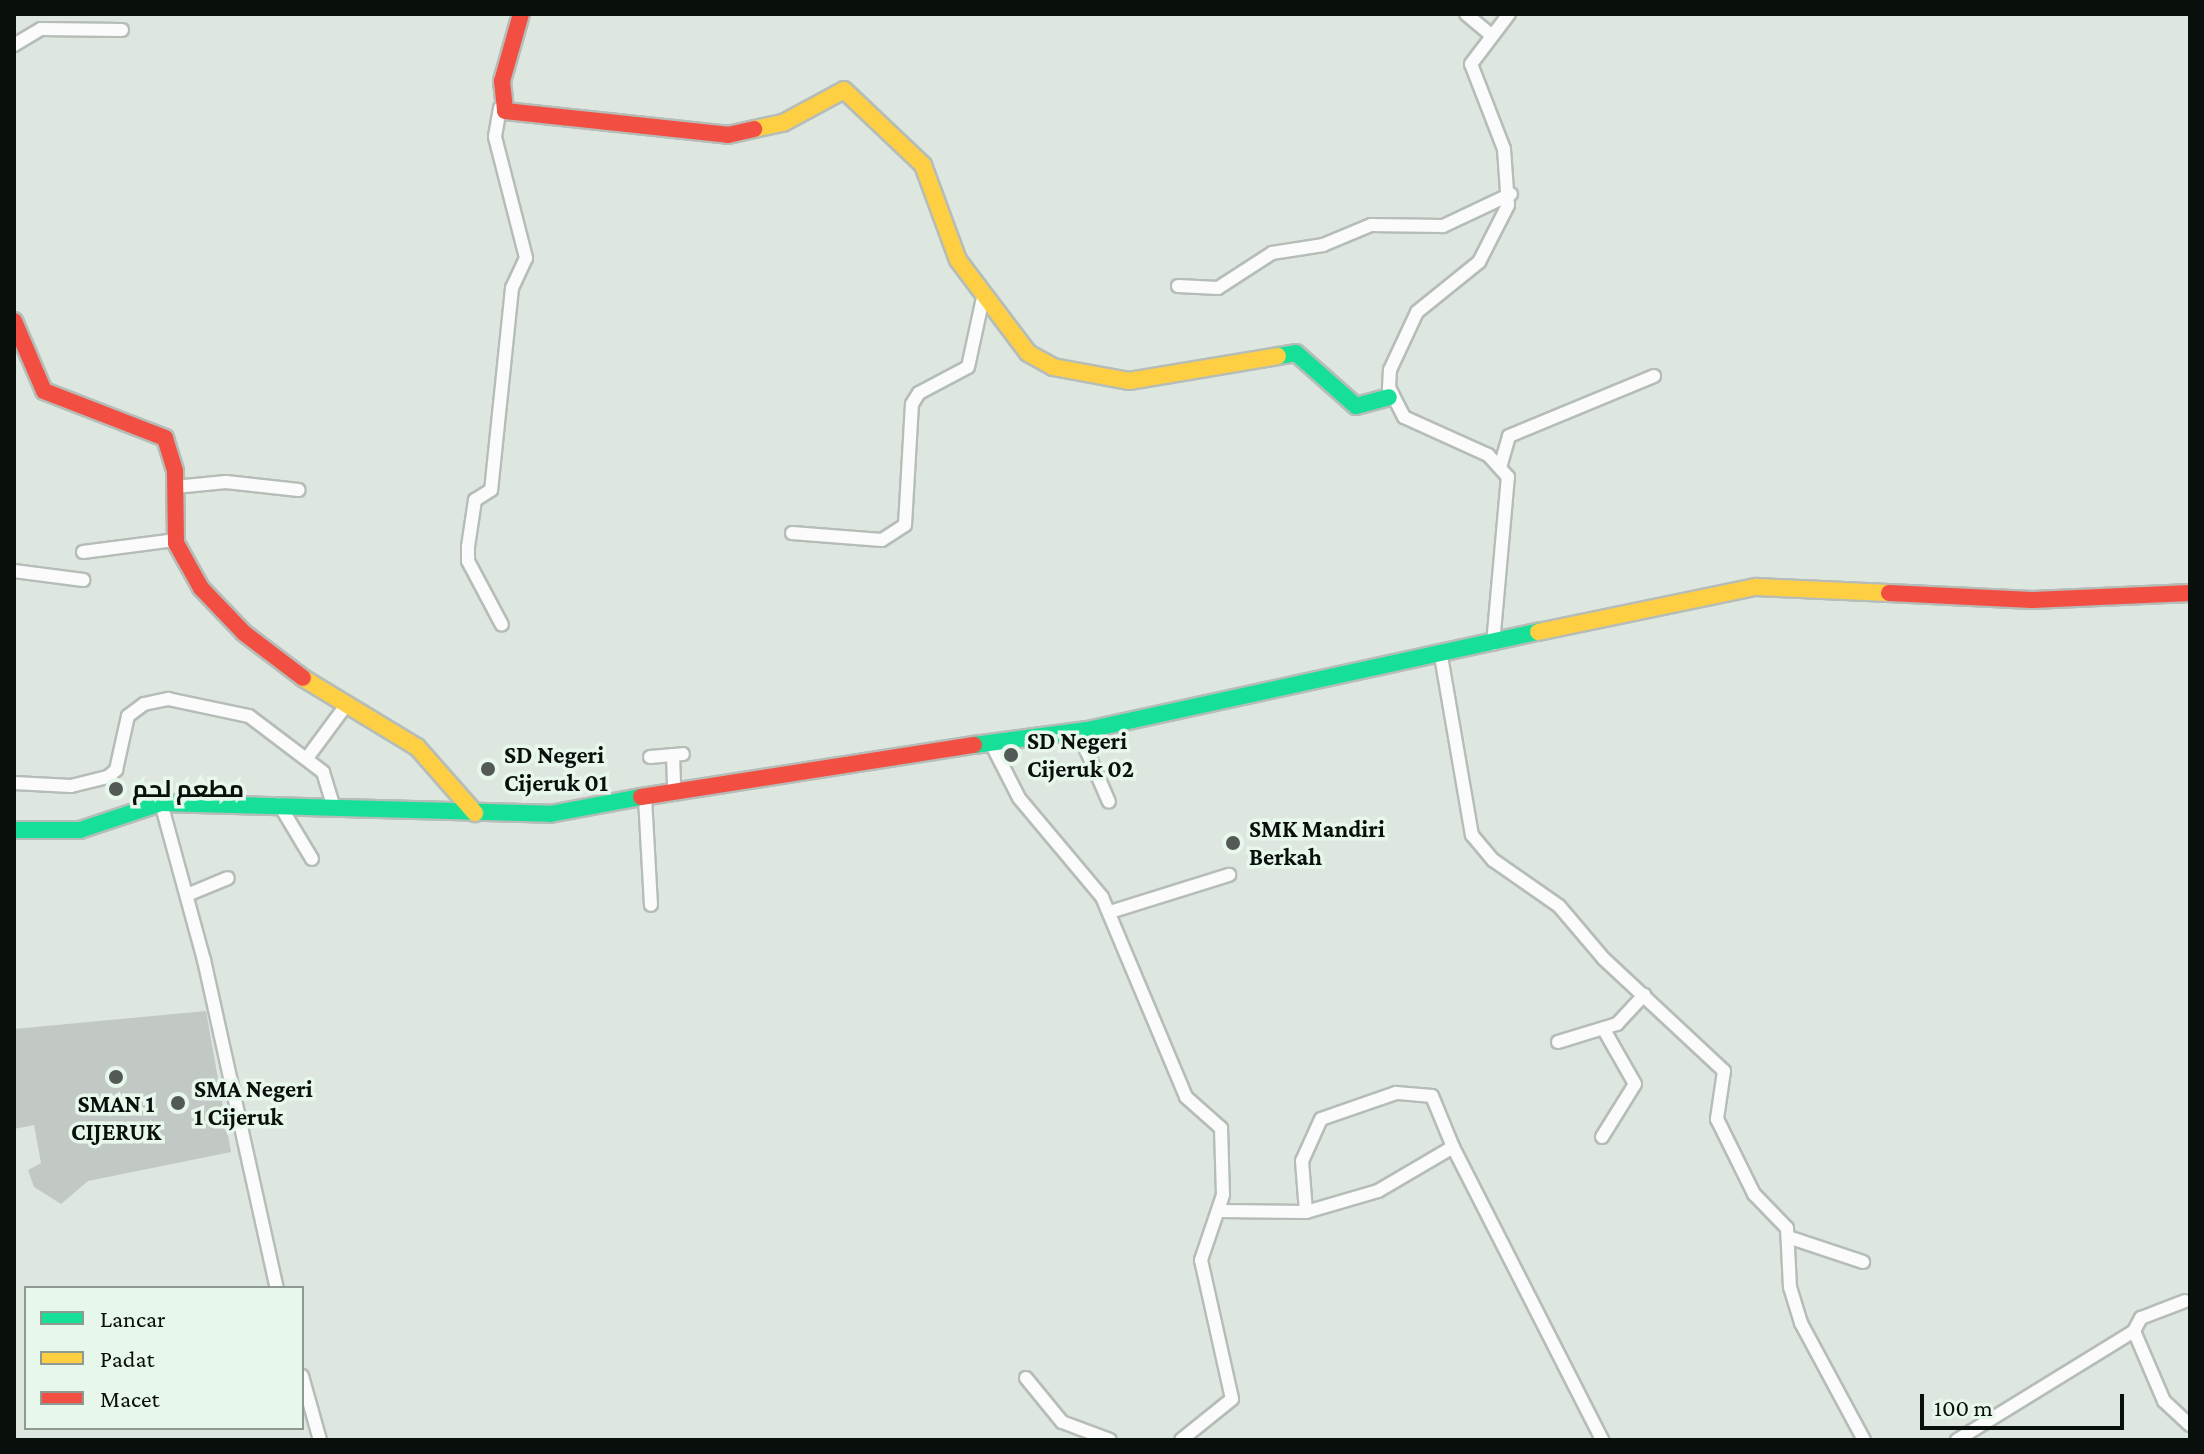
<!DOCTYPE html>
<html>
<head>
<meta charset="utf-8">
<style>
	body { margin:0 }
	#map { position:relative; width:2204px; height:1454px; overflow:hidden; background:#dde6df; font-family:"Crimson Pro",Cairo,serif }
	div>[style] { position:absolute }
	.building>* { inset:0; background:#c2c8c3 }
	.roads { filter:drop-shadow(2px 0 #b6bdb8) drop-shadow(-2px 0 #b6bdb8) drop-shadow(0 2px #b6bdb8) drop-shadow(0 -2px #b6bdb8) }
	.street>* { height:12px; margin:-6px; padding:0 6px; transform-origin:6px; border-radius:6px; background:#fafbfa }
	.fast>* { height:16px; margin:-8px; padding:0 8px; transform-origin:8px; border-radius:8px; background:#16e098 }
	.slow>* { height:16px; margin:-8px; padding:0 8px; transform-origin:8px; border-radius:8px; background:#ffcf43 }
	.jam>* { height:16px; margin:-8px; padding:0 8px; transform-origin:8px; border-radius:8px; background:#f24e42 }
	.dots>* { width:22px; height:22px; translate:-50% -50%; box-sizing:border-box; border:4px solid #e7f7eb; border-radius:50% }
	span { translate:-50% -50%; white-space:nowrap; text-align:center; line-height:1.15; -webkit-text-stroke:7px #e7f7eb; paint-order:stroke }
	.poi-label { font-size:24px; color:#090f0b; font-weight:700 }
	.left { translate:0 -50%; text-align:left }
	.frame { position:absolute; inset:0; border:16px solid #090f0b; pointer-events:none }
	.legend { position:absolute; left:24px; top:1286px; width:280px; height:144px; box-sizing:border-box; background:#e7f7eb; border:2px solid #8e9a91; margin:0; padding:10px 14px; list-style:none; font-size:24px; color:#090f0b }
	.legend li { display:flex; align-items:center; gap:16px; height:40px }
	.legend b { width:40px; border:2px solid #8e9a91 }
	.scale { position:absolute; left:1920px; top:1394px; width:204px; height:36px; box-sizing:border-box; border:4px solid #090f0b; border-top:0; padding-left:10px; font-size:24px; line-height:28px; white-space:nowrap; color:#090f0b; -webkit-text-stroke:6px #e7f7eb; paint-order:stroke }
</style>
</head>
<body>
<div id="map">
	<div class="building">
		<i style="clip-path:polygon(206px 1011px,231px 1152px,88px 1181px,61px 1204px,34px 1187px,28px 1170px,41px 1163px,34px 1125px,14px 1129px,14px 1029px)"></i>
	</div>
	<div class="roads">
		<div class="street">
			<i style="left:1466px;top:14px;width:30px;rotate:40deg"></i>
			<i style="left:14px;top:45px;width:31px;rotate:-31deg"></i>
			<i style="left:41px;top:29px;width:81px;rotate:0.7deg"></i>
			<i style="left:500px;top:108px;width:29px;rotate:100deg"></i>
			<i style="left:495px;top:137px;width:125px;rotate:75.6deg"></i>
			<i style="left:526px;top:258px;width:33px;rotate:115deg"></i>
			<i style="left:512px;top:288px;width:203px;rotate:95.9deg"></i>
			<i style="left:491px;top:490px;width:19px;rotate:148deg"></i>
			<i style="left:475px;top:500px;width:48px;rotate:98.5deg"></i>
			<i style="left:468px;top:547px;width:14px;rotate:90deg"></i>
			<i style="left:468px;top:561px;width:72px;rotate:62deg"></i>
			<i style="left:1178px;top:286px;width:40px;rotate:2.9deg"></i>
			<i style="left:1218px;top:288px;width:64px;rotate:-32.9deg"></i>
			<i style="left:1272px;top:253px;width:52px;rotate:-8.9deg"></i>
			<i style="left:1323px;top:245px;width:52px;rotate:-22.6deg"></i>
			<i style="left:1371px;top:225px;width:72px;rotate:0.8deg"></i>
			<i style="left:1443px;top:226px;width:75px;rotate:-25.2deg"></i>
			<i style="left:1501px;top:464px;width:29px;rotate:-74deg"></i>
			<i style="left:1509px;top:436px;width:157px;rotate:-22.5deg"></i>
			<i style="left:175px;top:487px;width:51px;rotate:-5.6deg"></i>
			<i style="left:226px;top:482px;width:73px;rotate:6.3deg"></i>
			<i style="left:792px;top:533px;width:90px;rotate:4.4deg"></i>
			<i style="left:882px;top:540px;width:27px;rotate:-33deg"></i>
			<i style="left:905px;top:525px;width:121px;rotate:-86.7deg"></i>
			<i style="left:912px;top:404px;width:13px;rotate:-58deg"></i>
			<i style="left:919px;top:393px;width:55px;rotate:-28deg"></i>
			<i style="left:968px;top:367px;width:76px;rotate:-77.8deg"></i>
			<i style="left:83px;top:552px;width:94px;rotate:-7.4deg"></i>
			<i style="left:14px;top:571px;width:70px;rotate:7.4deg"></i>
			<i style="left:1493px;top:644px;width:168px;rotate:-84.9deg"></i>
			<i style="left:1508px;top:477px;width:30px;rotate:-132deg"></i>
			<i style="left:1488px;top:455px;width:92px;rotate:-155.7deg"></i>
			<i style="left:1404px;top:417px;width:33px;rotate:-117deg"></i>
			<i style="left:1389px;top:388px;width:18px;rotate:-87deg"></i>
			<i style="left:1390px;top:370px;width:64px;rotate:-65deg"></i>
			<i style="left:1417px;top:312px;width:80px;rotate:-38.9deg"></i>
			<i style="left:1479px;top:262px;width:64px;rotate:-63deg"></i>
			<i style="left:1508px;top:205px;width:56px;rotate:-94.1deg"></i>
			<i style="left:1504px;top:149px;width:91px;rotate:-111.2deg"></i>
			<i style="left:1471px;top:64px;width:63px;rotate:-52.8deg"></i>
			<i style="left:1441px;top:656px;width:182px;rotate:80.2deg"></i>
			<i style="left:1472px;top:835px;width:33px;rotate:50deg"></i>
			<i style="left:1493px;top:860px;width:80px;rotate:34.9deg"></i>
			<i style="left:1559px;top:906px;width:70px;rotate:49.7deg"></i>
			<i style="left:1604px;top:959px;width:164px;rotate:43deg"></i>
			<i style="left:1724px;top:1071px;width:49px;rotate:98.3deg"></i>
			<i style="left:1717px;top:1119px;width:84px;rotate:63.7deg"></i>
			<i style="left:1754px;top:1194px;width:47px;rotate:45.9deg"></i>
			<i style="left:1787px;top:1228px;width:59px;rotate:87.1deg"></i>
			<i style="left:1790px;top:1287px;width:38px;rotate:73deg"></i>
			<i style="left:1801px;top:1323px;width:133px;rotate:61.7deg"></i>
			<i style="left:1078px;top:731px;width:77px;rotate:66.4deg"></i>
			<i style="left:992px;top:745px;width:59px;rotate:63deg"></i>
			<i style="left:1019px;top:798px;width:129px;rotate:50deg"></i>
			<i style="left:1102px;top:897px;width:217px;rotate:67.2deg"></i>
			<i style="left:1186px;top:1097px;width:47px;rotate:41.5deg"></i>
			<i style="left:1221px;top:1128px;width:67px;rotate:88.3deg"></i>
			<i style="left:1223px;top:1195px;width:69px;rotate:108.7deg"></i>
			<i style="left:1201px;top:1260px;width:142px;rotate:77.4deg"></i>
			<i style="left:1232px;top:1399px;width:65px;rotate:141.2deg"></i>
			<i style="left:673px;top:755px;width:37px;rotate:88deg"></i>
			<i style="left:650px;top:757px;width:33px;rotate:-5deg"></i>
			<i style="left:307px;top:758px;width:67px;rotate:-53.5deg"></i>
			<i style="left:14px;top:783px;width:57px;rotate:3deg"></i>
			<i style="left:71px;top:786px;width:38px;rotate:-14deg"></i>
			<i style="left:108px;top:777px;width:11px;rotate:-41deg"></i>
			<i style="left:116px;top:770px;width:55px;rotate:-77.5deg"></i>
			<i style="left:128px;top:716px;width:20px;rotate:-37deg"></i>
			<i style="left:144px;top:704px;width:25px;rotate:-12deg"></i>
			<i style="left:168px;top:699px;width:83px;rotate:11.9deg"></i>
			<i style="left:249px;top:716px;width:93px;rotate:37.1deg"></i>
			<i style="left:323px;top:772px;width:34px;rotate:73deg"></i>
			<i style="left:645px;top:798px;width:107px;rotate:86.8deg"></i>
			<i style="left:161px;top:803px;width:163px;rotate:74.7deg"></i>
			<i style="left:204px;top:960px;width:336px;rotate:77.5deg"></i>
			<i style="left:279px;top:804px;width:64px;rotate:59deg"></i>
			<i style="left:187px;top:895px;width:44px;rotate:-22.5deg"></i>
			<i style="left:1110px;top:912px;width:125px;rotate:-17.3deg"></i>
			<i style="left:1558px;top:1042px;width:62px;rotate:-17deg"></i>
			<i style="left:1617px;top:1024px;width:40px;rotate:-47deg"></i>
			<i style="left:1602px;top:1137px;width:62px;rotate:-58.1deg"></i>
			<i style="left:1635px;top:1084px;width:64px;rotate:-119.7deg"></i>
			<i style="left:1453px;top:1147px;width:329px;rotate:63deg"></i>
			<i style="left:1221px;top:1211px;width:85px;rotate:0.7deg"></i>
			<i style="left:1306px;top:1212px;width:75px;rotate:-16.3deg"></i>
			<i style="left:1378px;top:1191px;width:87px;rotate:-30.4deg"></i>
			<i style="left:1453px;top:1147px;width:55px;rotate:-112.4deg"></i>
			<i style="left:1432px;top:1096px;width:36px;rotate:-175deg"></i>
			<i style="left:1396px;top:1093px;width:79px;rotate:160.9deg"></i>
			<i style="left:1321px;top:1119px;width:46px;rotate:114.3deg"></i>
			<i style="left:1302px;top:1161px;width:51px;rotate:85.5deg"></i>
			<i style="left:1791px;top:1238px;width:76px;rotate:18.4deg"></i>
			<i style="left:2134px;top:1331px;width:76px;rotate:66.8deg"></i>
			<i style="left:2164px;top:1401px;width:35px;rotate:43deg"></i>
			<i style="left:302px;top:1376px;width:66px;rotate:74.3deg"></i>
			<i style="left:1026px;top:1378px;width:57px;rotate:50.7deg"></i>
			<i style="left:1062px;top:1422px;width:51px;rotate:20.6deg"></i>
			<i style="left:1957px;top:1440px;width:208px;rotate:-31.6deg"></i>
			<i style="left:2134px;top:1331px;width:15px;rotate:-62deg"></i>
			<i style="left:2141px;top:1318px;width:47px;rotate:-21.1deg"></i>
		</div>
		<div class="fast">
			<i style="left:1278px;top:356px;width:18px;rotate:-9deg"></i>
			<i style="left:1296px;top:353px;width:80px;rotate:41.5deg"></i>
			<i style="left:1356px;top:406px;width:34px;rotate:-15deg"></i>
			<i style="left:974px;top:745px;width:114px;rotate:-7.6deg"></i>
			<i style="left:1087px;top:730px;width:462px;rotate:-12.3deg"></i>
			<i style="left:14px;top:830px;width:66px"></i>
			<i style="left:80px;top:830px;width:85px;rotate:-18.4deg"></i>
			<i style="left:161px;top:803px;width:389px;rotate:1.6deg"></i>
			<i style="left:550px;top:814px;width:93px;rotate:-10.6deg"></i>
		</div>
		<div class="slow">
			<i style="left:754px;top:129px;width:30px;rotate:-12deg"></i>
			<i style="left:783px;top:123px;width:69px;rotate:-28.4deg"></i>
			<i style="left:844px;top:90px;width:109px;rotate:43.5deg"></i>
			<i style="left:923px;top:165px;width:101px;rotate:69.8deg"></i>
			<i style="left:958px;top:260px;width:116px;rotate:53deg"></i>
			<i style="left:1028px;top:353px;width:29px;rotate:29deg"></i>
			<i style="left:1053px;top:367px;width:77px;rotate:10.4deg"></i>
			<i style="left:1129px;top:381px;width:151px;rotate:-9.5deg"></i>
			<i style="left:1538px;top:632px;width:223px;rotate:-11.7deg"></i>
			<i style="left:1756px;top:587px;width:133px;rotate:2.6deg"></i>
			<i style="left:303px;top:678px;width:133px;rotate:31.2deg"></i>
			<i style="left:417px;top:747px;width:88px;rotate:48.7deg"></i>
		</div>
		<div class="jam">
			<i style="left:521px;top:14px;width:70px;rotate:105.8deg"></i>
			<i style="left:502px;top:81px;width:30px;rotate:84deg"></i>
			<i style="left:505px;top:111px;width:224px;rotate:6.1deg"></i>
			<i style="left:728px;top:135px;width:27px;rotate:-13deg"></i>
			<i style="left:14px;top:321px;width:76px;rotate:66.8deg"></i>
			<i style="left:44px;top:391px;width:130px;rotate:21.2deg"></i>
			<i style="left:165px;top:438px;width:34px;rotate:73deg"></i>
			<i style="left:175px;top:471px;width:72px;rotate:89.2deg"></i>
			<i style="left:176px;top:543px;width:51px;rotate:60.9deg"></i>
			<i style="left:201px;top:588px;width:62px;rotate:46.3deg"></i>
			<i style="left:244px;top:633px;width:74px;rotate:37.3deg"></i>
			<i style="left:1889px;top:593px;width:143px;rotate:2.8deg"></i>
			<i style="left:2032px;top:600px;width:158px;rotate:-2.5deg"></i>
			<i style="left:641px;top:797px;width:337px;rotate:-8.9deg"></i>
		</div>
	</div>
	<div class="dots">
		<i style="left:1011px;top:755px;background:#535a55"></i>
		<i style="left:488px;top:769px;background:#535a55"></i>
		<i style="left:116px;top:789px;background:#535a55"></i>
		<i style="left:1233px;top:843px;background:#535a55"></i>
		<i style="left:116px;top:1077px;background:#535a55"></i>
		<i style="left:178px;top:1103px;background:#535a55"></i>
	</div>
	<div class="poi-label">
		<span class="left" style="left:1027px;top:755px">SD Negeri<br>Cijeruk 02</span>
		<span class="left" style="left:504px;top:769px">SD Negeri<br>Cijeruk 01</span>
		<span class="left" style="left:132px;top:789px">مطعم لحم</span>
		<span class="left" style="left:1249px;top:843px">SMK Mandiri<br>Berkah</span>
		<span class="left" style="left:194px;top:1103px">SMA Negeri<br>1 Cijeruk</span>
		<span style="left:116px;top:1118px">SMAN 1<br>CIJERUK</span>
	</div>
	<div class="frame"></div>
	<ul class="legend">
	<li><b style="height:10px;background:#16e098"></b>Lancar</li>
	<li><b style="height:10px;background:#ffcf43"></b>Padat</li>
	<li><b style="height:10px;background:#f24e42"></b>Macet</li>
	</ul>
	<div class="scale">100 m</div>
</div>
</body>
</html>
